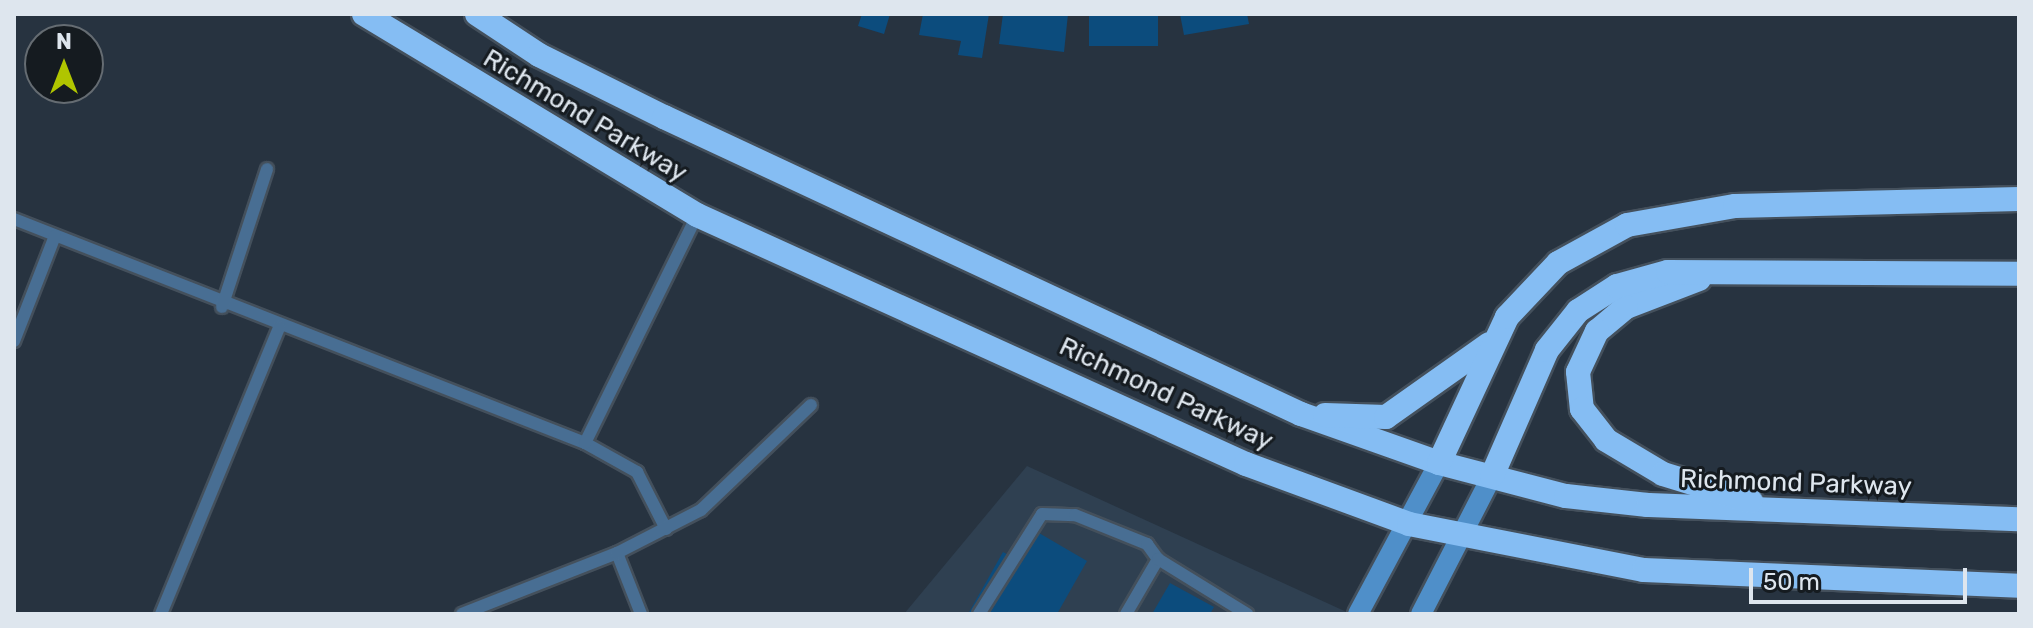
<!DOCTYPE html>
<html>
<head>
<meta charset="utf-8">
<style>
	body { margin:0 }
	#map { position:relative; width:2033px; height:628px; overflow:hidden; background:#273340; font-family:Rubik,sans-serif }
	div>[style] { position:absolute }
	.built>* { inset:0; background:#2f4051 }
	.building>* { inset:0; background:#0c4c7d; transform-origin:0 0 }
	.roads { filter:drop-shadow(2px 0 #44505c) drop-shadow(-2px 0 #44505c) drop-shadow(0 2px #44505c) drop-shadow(0 -2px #44505c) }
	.lane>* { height:12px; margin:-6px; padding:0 6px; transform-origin:6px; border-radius:6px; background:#486e93 }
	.secondary>* { height:20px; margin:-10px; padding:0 10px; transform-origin:10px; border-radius:10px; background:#4f8fc9 }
	.highway>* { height:24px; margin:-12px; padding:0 12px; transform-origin:12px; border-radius:12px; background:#85bdf3 }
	span { translate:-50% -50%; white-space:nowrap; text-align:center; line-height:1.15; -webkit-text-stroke:6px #151b20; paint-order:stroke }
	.street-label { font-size:26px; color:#dee6ee }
	.frame { position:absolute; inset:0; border:16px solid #dee6ee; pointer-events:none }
	.north { position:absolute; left:24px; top:24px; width:80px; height:80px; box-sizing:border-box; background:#151b20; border:2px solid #656c72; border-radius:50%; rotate:0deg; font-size:22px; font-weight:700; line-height:32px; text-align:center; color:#dee6ee }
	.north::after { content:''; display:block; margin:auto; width:28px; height:36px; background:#b0c500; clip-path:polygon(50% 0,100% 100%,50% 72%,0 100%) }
	.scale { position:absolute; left:1749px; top:568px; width:218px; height:36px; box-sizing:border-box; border:4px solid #dee6ee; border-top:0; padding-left:10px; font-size:24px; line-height:28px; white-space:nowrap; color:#dee6ee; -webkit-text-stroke:6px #151b20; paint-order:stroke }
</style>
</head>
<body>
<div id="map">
	<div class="built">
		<i style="clip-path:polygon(1027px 466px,1351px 614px,904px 614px)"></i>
	</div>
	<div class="building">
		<i style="clip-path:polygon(862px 14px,890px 14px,884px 34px,858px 26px)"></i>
		<i style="clip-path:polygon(923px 14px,989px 14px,982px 58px,958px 55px,961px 41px,919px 35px)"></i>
		<i style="clip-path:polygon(1003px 14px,1068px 14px,1064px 52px,999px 44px)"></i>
		<i style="left:1089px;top:14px;width:69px;height:32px"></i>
		<i style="clip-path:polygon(1180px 14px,1247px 14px,1249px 24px,1184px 35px)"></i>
		<i style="clip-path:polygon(1039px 533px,1087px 561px,1057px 614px,968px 614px,1003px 552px,1022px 562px)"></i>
		<i style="clip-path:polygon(1170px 583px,1214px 607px,1210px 614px,1152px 614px)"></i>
	</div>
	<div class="roads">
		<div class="lane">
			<i style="left:14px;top:219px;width:613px;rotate:21.42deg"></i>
			<i style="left:585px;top:443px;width:60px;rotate:29.1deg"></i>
			<i style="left:637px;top:472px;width:64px;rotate:63deg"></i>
			<i style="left:222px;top:307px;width:145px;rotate:-71.9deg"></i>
			<i style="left:14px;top:341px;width:113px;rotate:-68.7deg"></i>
			<i style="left:585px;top:443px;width:254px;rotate:-63.8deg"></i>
			<i style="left:617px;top:553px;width:66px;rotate:68.5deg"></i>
			<i style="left:161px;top:614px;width:310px;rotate:-67.6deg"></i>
			<i style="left:462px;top:614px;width:167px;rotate:-21.5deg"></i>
			<i style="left:617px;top:553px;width:94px;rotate:-27.1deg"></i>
			<i style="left:701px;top:510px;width:152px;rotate:-43.7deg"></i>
			<i style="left:979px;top:614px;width:118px;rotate:-57.8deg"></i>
			<i style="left:1042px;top:514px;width:33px;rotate:2deg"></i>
			<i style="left:1075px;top:515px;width:78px;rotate:21.9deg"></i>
			<i style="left:1147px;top:544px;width:19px;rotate:54deg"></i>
			<i style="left:1126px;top:614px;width:64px;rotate:-59.8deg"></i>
			<i style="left:1158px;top:559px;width:105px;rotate:31.7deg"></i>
		</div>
		<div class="secondary">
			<i style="left:1358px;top:614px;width:171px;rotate:-61.8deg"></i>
			<i style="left:1421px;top:614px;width:155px;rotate:-62.8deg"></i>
		</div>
		<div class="highway">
			<i style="left:364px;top:14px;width:389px;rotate:31.1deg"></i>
			<i style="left:697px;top:215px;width:603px;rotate:24.4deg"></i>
			<i style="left:1246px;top:464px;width:174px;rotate:20.2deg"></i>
			<i style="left:1409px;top:524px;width:239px;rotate:11.1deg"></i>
			<i style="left:1644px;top:570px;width:375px;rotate:2.4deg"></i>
			<i style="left:477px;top:14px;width:74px;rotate:33.5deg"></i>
			<i style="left:539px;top:55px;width:140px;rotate:26.4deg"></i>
			<i style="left:664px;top:117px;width:703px;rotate:25deg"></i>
			<i style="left:1301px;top:414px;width:146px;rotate:19.5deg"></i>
			<i style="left:1439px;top:463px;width:131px;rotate:14.6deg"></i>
			<i style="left:1566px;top:496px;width:82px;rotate:6.3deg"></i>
			<i style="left:1648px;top:505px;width:371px;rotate:2.2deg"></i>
			<i style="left:1699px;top:279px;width:78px;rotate:159deg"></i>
			<i style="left:1626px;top:307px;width:38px;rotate:140deg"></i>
			<i style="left:1597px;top:331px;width:45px;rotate:114.9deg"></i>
			<i style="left:1578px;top:372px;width:37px;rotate:84deg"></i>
			<i style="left:1582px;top:409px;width:39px;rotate:52deg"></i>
			<i style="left:1606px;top:440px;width:66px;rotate:30.8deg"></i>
			<i style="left:1663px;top:474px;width:92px;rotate:17.1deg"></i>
			<i style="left:1325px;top:415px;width:61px;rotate:1.9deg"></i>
			<i style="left:1386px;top:417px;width:126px;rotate:-35.3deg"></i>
			<i style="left:1439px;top:463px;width:161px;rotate:-65deg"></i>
			<i style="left:1507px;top:317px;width:74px;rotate:-46.6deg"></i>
			<i style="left:1558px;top:263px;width:79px;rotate:-28.8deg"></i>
			<i style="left:1627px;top:225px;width:110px;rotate:-10deg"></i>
			<i style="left:1735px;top:206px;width:284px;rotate:-1.4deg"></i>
			<i style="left:1492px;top:476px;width:137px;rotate:-66.4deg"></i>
			<i style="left:1547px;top:350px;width:50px;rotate:-51.5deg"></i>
			<i style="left:1578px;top:311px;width:46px;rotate:-32.7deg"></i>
			<i style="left:1617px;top:286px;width:53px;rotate:-15.4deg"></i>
			<i style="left:1668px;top:272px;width:351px;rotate:0.3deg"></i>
		</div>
	</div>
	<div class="street-label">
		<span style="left:585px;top:116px;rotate:31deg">Richmond Parkway</span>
		<span style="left:1166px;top:394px;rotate:25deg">Richmond Parkway</span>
		<span style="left:1796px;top:483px;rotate:2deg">Richmond Parkway</span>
	</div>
	<div class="frame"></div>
	<div class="north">N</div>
	<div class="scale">50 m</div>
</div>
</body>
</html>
